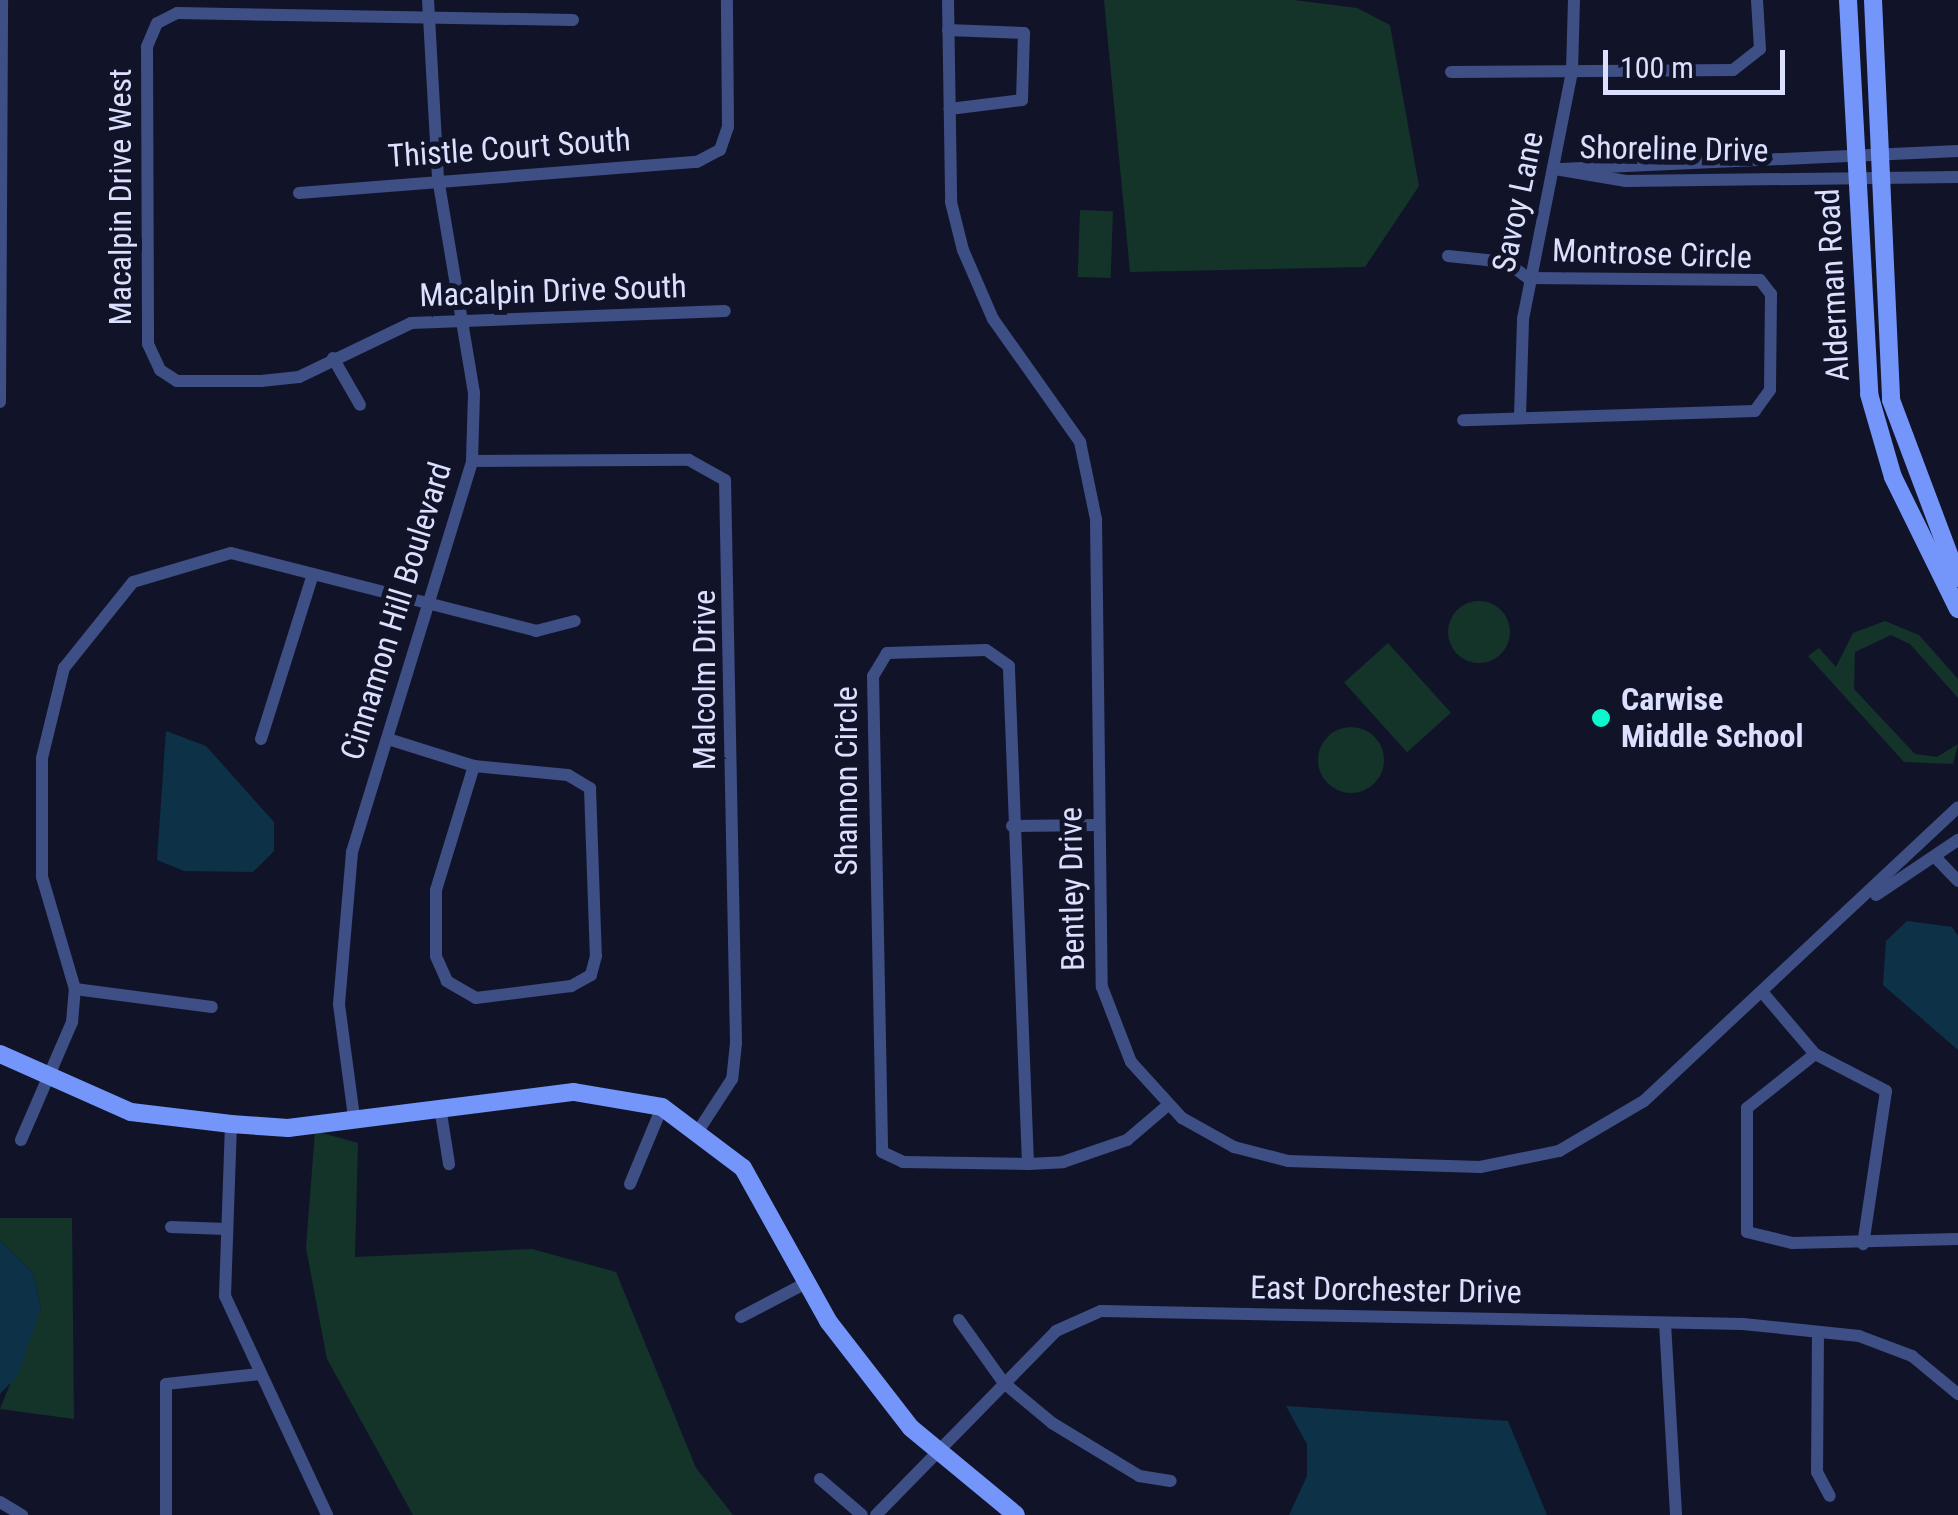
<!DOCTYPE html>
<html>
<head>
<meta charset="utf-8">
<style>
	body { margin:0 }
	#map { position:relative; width:1958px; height:1515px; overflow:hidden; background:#111429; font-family:"Roboto Condensed",sans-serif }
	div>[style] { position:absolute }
	.green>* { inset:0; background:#143329; transform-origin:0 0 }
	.round { border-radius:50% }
	.water>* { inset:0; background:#0d3247 }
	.street>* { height:12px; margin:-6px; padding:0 6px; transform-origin:6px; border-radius:6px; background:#3e4f86 }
	.secondary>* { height:18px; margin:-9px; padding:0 9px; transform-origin:9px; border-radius:9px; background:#7496fb }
	.dots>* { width:28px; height:28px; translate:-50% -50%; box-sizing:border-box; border:5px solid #111429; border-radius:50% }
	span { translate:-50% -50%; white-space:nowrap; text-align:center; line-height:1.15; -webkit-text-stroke:10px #111429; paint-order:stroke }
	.street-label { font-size:32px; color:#dae0fe }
	.poi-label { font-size:32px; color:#dae0fe; font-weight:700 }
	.left { translate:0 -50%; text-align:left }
	.scale { position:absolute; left:1603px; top:50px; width:182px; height:45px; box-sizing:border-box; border:5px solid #dae0fe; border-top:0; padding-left:12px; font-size:30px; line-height:35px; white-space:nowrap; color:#dae0fe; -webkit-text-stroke:8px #111429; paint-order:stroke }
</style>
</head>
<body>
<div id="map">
	<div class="green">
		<i style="clip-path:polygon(1104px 0,1294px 0,1357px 8px,1390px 25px,1419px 186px,1365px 267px,1130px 272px)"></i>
		<i style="left:1080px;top:210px;width:33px;height:67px;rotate:2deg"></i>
		<i class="round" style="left:1448px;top:601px;width:62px;height:62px"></i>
		<i style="clip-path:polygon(1885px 621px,1919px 635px,1958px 679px,1958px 698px,1910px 644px,1891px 635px,1855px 652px,1854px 689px,1915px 754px,1937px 757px,1958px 744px,1953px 764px,1904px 762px,1808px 656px,1819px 648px,1836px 667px,1853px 633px)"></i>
		<i style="left:1388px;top:643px;width:94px;height:59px;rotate:48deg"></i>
		<i class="round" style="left:1318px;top:727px;width:66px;height:66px"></i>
		<i style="clip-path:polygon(315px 1131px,358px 1143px,355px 1257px,532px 1249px,616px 1272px,696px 1468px,733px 1515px,413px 1515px,327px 1359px,306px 1248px)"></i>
		<i style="clip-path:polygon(0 1218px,72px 1218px,74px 1419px,0 1409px,41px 1308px,33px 1272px,0 1241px)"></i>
	</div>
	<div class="water">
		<i style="clip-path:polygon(166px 731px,206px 746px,274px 822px,274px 851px,253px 872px,184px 871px,157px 860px)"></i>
		<i style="clip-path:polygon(1907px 921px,1952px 927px,1958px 936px,1958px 1050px,1883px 985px,1886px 941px)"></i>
		<i style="clip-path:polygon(0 1241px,33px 1272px,41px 1308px,18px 1375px,0 1394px)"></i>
		<i style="clip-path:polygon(1286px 1406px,1508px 1421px,1547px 1515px,1289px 1515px,1307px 1476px,1307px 1444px)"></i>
	</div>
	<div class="street">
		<i style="left:948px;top:0;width:202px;rotate:89.1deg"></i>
		<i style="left:951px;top:202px;width:49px;rotate:76deg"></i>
		<i style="left:963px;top:250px;width:75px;rotate:66.5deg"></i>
		<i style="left:993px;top:319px;width:151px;rotate:54.7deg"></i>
		<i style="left:1080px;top:442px;width:79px;rotate:78.3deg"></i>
		<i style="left:1096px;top:519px;width:468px;rotate:89.3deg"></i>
		<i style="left:1102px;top:987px;width:80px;rotate:68.9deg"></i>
		<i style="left:1131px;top:1062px;width:76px;rotate:47.7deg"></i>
		<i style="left:1182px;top:1118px;width:60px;rotate:29.1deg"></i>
		<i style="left:1234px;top:1147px;width:56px;rotate:14.5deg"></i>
		<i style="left:1288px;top:1161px;width:192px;rotate:1.8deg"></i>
		<i style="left:1480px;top:1167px;width:81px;rotate:-11.4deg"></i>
		<i style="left:1559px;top:1151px;width:99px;rotate:-30.5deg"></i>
		<i style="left:1644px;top:1101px;width:430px;rotate:-43.1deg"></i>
		<i style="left:573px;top:20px;width:396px;rotate:-179deg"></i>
		<i style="left:177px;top:13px;width:22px;rotate:153deg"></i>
		<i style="left:157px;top:23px;width:26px;rotate:113deg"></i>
		<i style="left:147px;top:47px;width:297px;rotate:89.8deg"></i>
		<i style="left:148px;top:344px;width:29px;rotate:65deg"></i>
		<i style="left:160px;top:370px;width:20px;rotate:33deg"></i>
		<i style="left:177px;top:381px;width:84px"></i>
		<i style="left:261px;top:381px;width:38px;rotate:-6deg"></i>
		<i style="left:299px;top:377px;width:124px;rotate:-25.7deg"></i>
		<i style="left:411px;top:323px;width:314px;rotate:-2.2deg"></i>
		<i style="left:948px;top:30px;width:76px;rotate:2.3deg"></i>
		<i style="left:1024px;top:33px;width:67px;rotate:91.7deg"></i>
		<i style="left:1022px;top:100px;width:73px;rotate:172.9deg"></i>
		<i style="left:1451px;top:72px;width:282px;rotate:-0.4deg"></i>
		<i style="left:1733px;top:70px;width:34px;rotate:-38deg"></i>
		<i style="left:1760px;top:49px;width:49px;rotate:-93.5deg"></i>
		<i style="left:1958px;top:151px;width:403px;rotate:177.4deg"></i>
		<i style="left:1555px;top:169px;width:72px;rotate:9.6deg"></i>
		<i style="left:1626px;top:181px;width:332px;rotate:-0.7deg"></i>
		<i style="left:299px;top:193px;width:399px;rotate:-4.5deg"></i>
		<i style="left:697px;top:162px;width:26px;rotate:-28deg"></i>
		<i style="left:720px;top:150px;width:24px;rotate:-71deg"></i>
		<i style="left:728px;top:127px;width:127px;rotate:-90.5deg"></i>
		<i style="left:1448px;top:256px;width:58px;rotate:5.9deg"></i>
		<i style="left:1506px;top:262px;width:27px;rotate:36deg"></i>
		<i style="left:1528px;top:278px;width:232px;rotate:0.5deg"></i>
		<i style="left:1760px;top:280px;width:18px;rotate:52deg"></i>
		<i style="left:1771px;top:294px;width:96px;rotate:90.6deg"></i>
		<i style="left:1770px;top:390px;width:26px;rotate:126deg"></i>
		<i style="left:1755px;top:411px;width:292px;rotate:178.2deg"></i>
		<i style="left:333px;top:358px;width:54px;rotate:60.1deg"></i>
		<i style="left:0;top:402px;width:402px;rotate:-89.7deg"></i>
		<i style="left:1520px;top:416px;width:97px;rotate:-88.2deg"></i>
		<i style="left:1523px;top:319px;width:253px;rotate:-78.8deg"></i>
		<i style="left:1572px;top:71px;width:71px;rotate:-88.4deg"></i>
		<i style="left:472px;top:461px;width:217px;rotate:-0.3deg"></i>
		<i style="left:689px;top:460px;width:41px;rotate:29.1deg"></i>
		<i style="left:725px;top:480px;width:563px;rotate:88.88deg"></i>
		<i style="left:736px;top:1043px;width:36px;rotate:96deg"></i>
		<i style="left:732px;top:1079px;width:59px;rotate:123.1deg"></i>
		<i style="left:261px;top:739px;width:173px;rotate:-72.5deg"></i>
		<i style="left:388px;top:739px;width:90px;rotate:17.4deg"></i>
		<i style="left:474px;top:766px;width:94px;rotate:5.5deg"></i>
		<i style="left:568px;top:775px;width:26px;rotate:31deg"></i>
		<i style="left:590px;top:788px;width:168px;rotate:88deg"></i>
		<i style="left:596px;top:956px;width:20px;rotate:105deg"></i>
		<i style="left:591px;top:975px;width:23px;rotate:151deg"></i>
		<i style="left:571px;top:986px;width:96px;rotate:172.8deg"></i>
		<i style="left:476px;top:998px;width:34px;rotate:-150deg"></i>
		<i style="left:447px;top:981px;width:27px;rotate:-114deg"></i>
		<i style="left:436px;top:956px;width:66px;rotate:-90deg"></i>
		<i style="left:436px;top:890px;width:130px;rotate:-73deg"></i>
		<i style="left:1012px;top:826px;width:86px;rotate:-0.7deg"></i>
		<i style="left:1936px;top:858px;width:32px;rotate:46deg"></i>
		<i style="left:1876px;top:895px;width:99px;rotate:-33.9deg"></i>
		<i style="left:75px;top:989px;width:138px;rotate:7.5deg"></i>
		<i style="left:1763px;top:993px;width:80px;rotate:49.6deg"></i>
		<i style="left:1815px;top:1054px;width:80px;rotate:27.5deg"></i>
		<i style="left:1886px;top:1091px;width:155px;rotate:98.5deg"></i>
		<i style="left:1815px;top:1054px;width:87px;rotate:141.5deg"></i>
		<i style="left:1747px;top:1108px;width:124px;rotate:90deg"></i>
		<i style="left:1747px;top:1232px;width:46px;rotate:13.7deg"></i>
		<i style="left:1792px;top:1243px;width:166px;rotate:-1.4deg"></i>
		<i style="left:440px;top:1107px;width:58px;rotate:81deg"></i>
		<i style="left:354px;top:1117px;width:114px;rotate:-97.6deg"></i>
		<i style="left:339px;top:1004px;width:153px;rotate:-85.1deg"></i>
		<i style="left:352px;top:852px;width:409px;rotate:-72.9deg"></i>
		<i style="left:472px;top:461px;width:68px;rotate:-88.3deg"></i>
		<i style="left:474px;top:393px;width:218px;rotate:-99.5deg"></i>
		<i style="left:438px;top:178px;width:178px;rotate:-93.2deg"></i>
		<i style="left:231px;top:1124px;width:172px;rotate:92deg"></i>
		<i style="left:225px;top:1296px;width:242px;rotate:65deg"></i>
		<i style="left:21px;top:1140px;width:129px;rotate:-66.6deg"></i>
		<i style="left:72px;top:1022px;width:33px;rotate:-85deg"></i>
		<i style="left:75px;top:989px;width:117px;rotate:-106.4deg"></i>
		<i style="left:42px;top:877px;width:119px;rotate:-90deg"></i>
		<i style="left:42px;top:758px;width:93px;rotate:-76.3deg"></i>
		<i style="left:64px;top:668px;width:110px;rotate:-51.3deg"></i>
		<i style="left:133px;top:582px;width:102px;rotate:-16.5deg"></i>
		<i style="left:231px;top:553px;width:315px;rotate:14.3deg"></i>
		<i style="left:536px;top:631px;width:40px;rotate:-14.4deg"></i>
		<i style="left:1028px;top:1164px;width:498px;rotate:-92.2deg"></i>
		<i style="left:1009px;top:666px;width:28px;rotate:-145deg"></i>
		<i style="left:986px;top:650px;width:99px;rotate:178.3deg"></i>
		<i style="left:887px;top:653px;width:27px;rotate:121deg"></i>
		<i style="left:873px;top:676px;width:476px;rotate:88.9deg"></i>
		<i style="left:882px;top:1152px;width:23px;rotate:25deg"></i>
		<i style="left:903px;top:1162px;width:125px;rotate:0.9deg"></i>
		<i style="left:1028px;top:1164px;width:35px;rotate:-3deg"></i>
		<i style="left:1063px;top:1162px;width:68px;rotate:-19deg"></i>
		<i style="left:1127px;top:1140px;width:52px;rotate:-40.4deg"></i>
		<i style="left:630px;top:1184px;width:83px;rotate:-67.4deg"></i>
		<i style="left:171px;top:1227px;width:55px;rotate:2.1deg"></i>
		<i style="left:741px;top:1317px;width:73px;rotate:-27.6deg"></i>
		<i style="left:959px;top:1320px;width:77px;rotate:54.5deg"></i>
		<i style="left:1004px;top:1383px;width:62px;rotate:39.8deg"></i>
		<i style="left:1052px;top:1423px;width:102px;rotate:31.3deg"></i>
		<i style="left:1139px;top:1476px;width:32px;rotate:9deg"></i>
		<i style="left:1665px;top:1323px;width:192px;rotate:86.7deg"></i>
		<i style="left:1818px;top:1332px;width:140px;rotate:90.4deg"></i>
		<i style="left:1817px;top:1472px;width:27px;rotate:62deg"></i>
		<i style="left:820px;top:1479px;width:55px;rotate:40.6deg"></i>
		<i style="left:0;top:1502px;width:26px;rotate:31deg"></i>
		<i style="left:166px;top:1515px;width:131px;rotate:-90deg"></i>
		<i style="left:166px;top:1384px;width:94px;rotate:-6.1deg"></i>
		<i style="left:876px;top:1515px;width:257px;rotate:-45.6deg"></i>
		<i style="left:1056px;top:1331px;width:49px;rotate:-24deg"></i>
		<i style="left:1101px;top:1311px;width:642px;rotate:1.16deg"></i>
		<i style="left:1743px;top:1324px;width:117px;rotate:5.9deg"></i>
		<i style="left:1859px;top:1336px;width:57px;rotate:20.7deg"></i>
		<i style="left:1912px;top:1356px;width:60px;rotate:39.6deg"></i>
	</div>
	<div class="secondary">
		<i style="left:1848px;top:0;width:395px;rotate:86.9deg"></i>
		<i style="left:1869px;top:394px;width:86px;rotate:73.9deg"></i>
		<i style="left:1893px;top:477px;width:147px;rotate:63.8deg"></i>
		<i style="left:1873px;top:0;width:400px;rotate:87.4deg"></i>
		<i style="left:1891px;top:400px;width:190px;rotate:69.4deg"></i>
		<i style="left:0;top:1054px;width:143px;rotate:23.9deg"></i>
		<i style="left:131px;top:1112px;width:101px;rotate:6.8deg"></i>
		<i style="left:231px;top:1124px;width:57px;rotate:4deg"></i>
		<i style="left:288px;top:1128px;width:288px;rotate:-7.2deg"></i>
		<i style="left:574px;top:1092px;width:89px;rotate:9.7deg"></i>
		<i style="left:662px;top:1107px;width:101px;rotate:37deg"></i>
		<i style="left:743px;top:1168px;width:175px;rotate:60.9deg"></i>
		<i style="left:828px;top:1321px;width:135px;rotate:52.2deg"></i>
		<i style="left:911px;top:1428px;width:136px;rotate:39.6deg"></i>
	</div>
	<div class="dots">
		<i style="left:1601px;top:718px;background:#0df7ce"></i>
	</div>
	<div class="street-label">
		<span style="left:509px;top:148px;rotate:-4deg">Thistle Court South</span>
		<span style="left:1674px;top:149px;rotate:1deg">Shoreline Drive</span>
		<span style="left:120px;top:197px;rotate:-90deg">Macalpin Drive West</span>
		<span style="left:1518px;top:202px;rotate:-78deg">Savoy Lane</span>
		<span style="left:1652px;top:254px;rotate:2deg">Montrose Circle</span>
		<span style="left:1833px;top:285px;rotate:-93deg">Alderman Road</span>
		<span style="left:553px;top:291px;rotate:-2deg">Macalpin Drive South</span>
		<span style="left:396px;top:611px;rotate:-73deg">Cinnamon Hill Boulevard</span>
		<span style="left:704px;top:680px;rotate:-90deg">Malcolm Drive</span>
		<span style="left:846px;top:781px;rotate:-90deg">Shannon Circle</span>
		<span style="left:1072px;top:889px;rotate:-91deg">Bentley Drive</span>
		<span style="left:1386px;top:1290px;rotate:1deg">East Dorchester Drive</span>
	</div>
	<div class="poi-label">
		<span class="left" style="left:1621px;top:718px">Carwise<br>Middle School</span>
	</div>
	<div class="scale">100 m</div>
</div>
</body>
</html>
